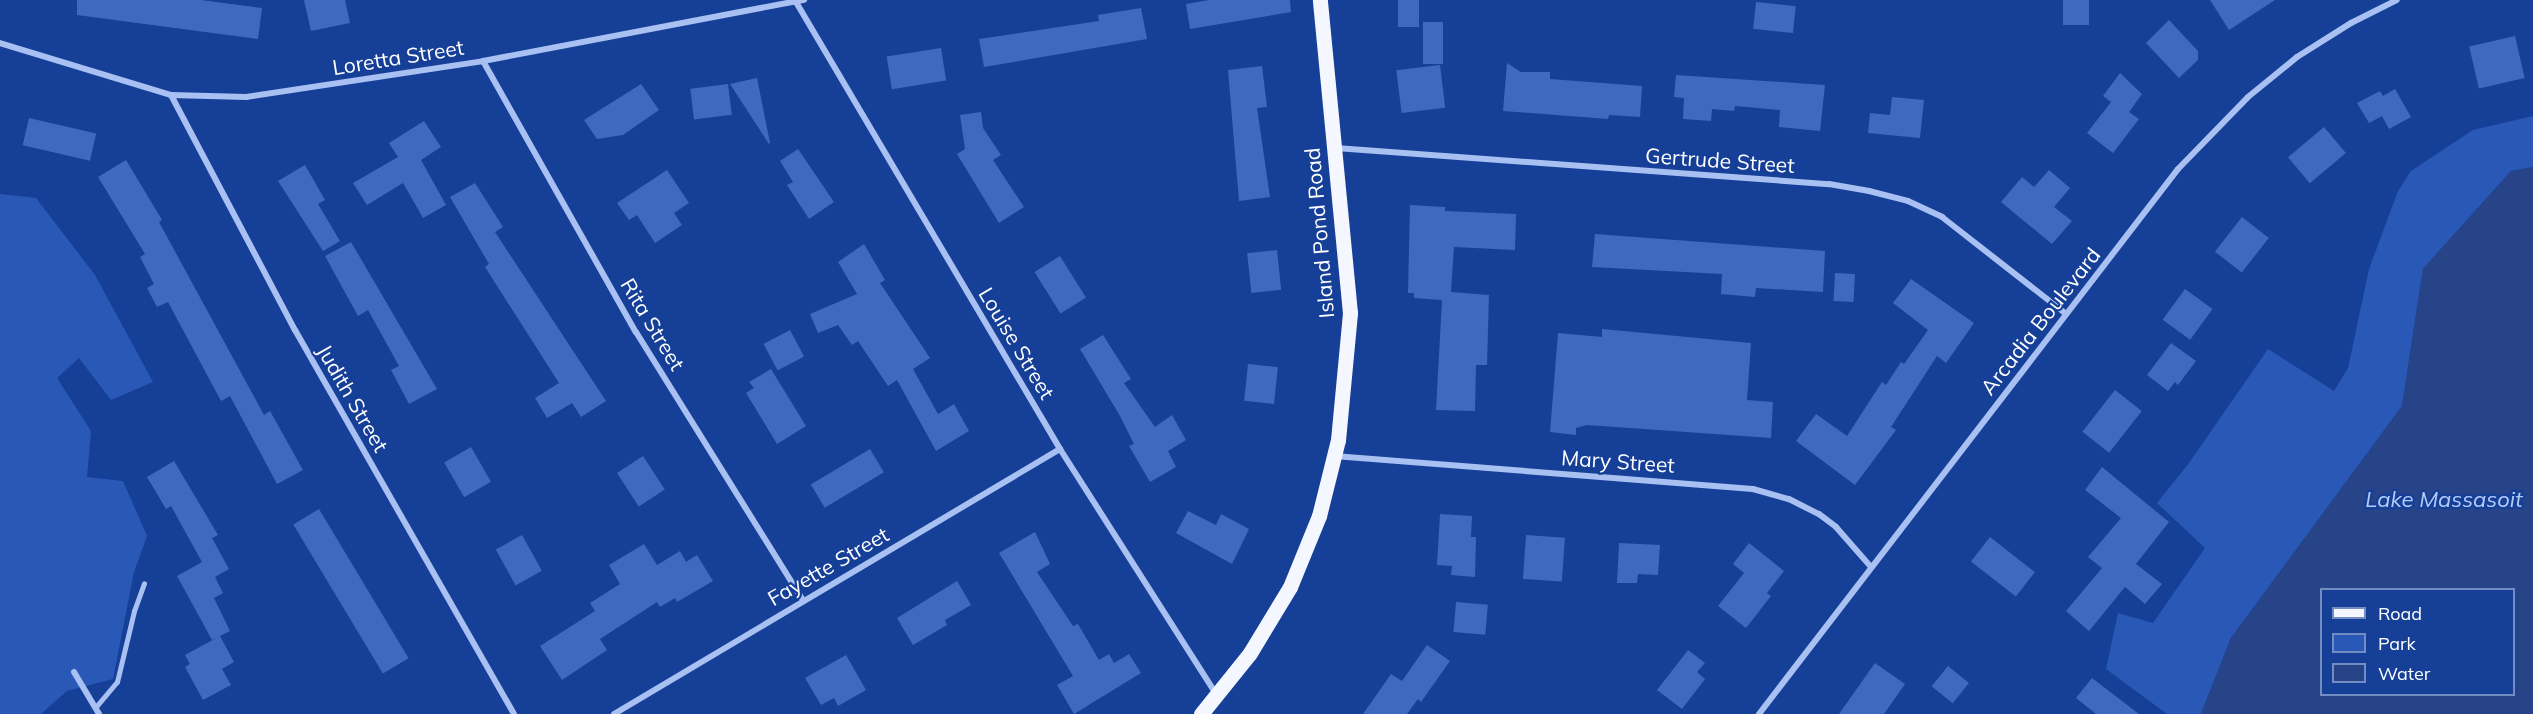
<!DOCTYPE html>
<html>
<head>
<meta charset="utf-8">
<style>
	body { margin:0 }
	#map { position:relative; width:2533px; height:714px; overflow:hidden; background:#163f98; font-family:Mulish,sans-serif }
	div>[style] { position:absolute }
	.green>* { inset:0; background:#2958b6 }
	.water>* { inset:0; background:#264487 }
	.building>* { inset:0; background:#3f69bf; transform-origin:0 0 }
	.lane>* { height:4.5px; margin:-2.25px; padding:0 2.25px; transform-origin:2.25px; border-radius:2.25px; background:#a9c1f2 }
	.street>* { height:6px; margin:-3px; padding:0 3px; transform-origin:3px; border-radius:3px; background:#a9c1f2 }
	.primary>* { height:15px; margin:-7.5px; padding:0 7.5px; transform-origin:7.5px; border-radius:7.5px; background:#f4f7ff }
	span { translate:-50% -50%; white-space:nowrap; text-align:center; line-height:1.15; -webkit-text-stroke:4.5px #163f98; paint-order:stroke }
	.street-label { font-size:21px; color:#fff }
	.water-label { font-size:22px; color:#b6ccf8; font-style:italic }
	.legend { position:absolute; left:2320px; top:588px; width:195px; height:108px; box-sizing:border-box; background:#163f98; border:2px solid #738cc1; margin:0; padding:8px 10px; list-style:none; font-size:18px; color:#fff }
	.legend li { display:flex; align-items:center; gap:12px; height:30px }
	.legend b { width:30px; border:2px solid #738cc1 }
</style>
</head>
<body>
<div id="map">
	<div class="green">
		<i style="clip-path:polygon(2533px 116px,2533px 167px,2511px 171px,2423px 269px,2402px 406px,2231px 638px,2201px 714px,2167px 714px,2106px 669px,2118px 613px,2153px 623px,2205px 548px,2157px 503px,2189px 463px,2268px 349px,2334px 391px,2348px 368px,2369px 269px,2398px 191px,2411px 171px,2473px 130px)"></i>
		<i style="clip-path:polygon(0 194px,36px 198px,95px 275px,153px 382px,111px 400px,79px 358px,57px 378px,91px 431px,87px 477px,123px 481px,147px 536px,134px 572px,113px 679px,67px 691px,41px 714px,0 714px)"></i>
	</div>
	<div class="water">
		<i style="clip-path:polygon(evenodd,2533px 167px,2533px 714px,2201px 714px,2231px 638px,2402px 406px,2423px 269px,2511px 171px,2533px 167px,2322px 590px,2514px 590px,2514px 694px,2322px 694px,2322px 590px)"></i>
	</div>
	<div class="building">
		<i style="clip-path:polygon(77px 0,201px 0,262px 8px,258px 39px,77px 15px)"></i>
		<i style="clip-path:polygon(304px 0,345px 0,350px 23px,311px 31px)"></i>
		<i style="clip-path:polygon(1209px 0,1290px 0,1291px 12px,1190px 29px,1186px 4px)"></i>
		<i style="left:1398px;top:0;width:21px;height:27px"></i>
		<i style="left:2063px;top:0;width:26px;height:25px"></i>
		<i style="clip-path:polygon(2210px 0,2275px 0,2229px 30px)"></i>
		<i style="left:1756px;top:2px;width:40px;height:27px;rotate:6deg"></i>
		<i style="clip-path:polygon(1141px 8px,1147px 39px,984px 67px,979px 39px,1099px 21px,1098px 15px)"></i>
		<i style="clip-path:polygon(2169px 20px,2198px 51px,2198px 60px,2179px 78px,2146px 43px)"></i>
		<i style="left:1423px;top:22px;width:20px;height:42px"></i>
		<i style="left:2515px;top:36px;width:43px;height:47px;rotate:77deg"></i>
		<i style="left:941px;top:48px;width:33px;height:55px;rotate:81deg"></i>
		<i style="clip-path:polygon(1507px 63px,1521px 72px,1550px 72px,1550px 79px,1642px 86px,1640px 117px,1609px 115px,1608px 119px,1503px 111px)"></i>
		<i style="left:1440px;top:65px;width:43px;height:44px;rotate:83deg"></i>
		<i style="clip-path:polygon(1262px 66px,1267px 107px,1257px 108px,1270px 197px,1239px 201px,1228px 70px)"></i>
		<i style="clip-path:polygon(2120px 73px,2142px 94px,2129px 112px,2139px 119px,2113px 153px,2087px 133px,2111px 102px,2103px 96px)"></i>
		<i style="clip-path:polygon(1676px 75px,1825px 85px,1820px 131px,1779px 127px,1780px 110px,1735px 106px,1734px 111px,1712px 109px,1711px 121px,1683px 119px,1684px 98px,1674px 97px)"></i>
		<i style="clip-path:polygon(757px 78px,770px 143px,769px 144px,730px 84px)"></i>
		<i style="clip-path:polygon(641px 84px,659px 110px,623px 135px,597px 139px,584px 120px)"></i>
		<i style="left:728px;top:84px;width:31px;height:38px;rotate:83deg"></i>
		<i style="clip-path:polygon(2395px 89px,2411px 117px,2389px 129px,2382px 116px,2369px 123px,2357px 103px,2380px 91px,2383px 96px)"></i>
		<i style="clip-path:polygon(1892px 97px,1924px 100px,1920px 138px,1868px 133px,1870px 113px,1890px 115px)"></i>
		<i style="clip-path:polygon(981px 112px,983px 128px,1001px 155px,993px 160px,1024px 207px,999px 223px,957px 154px,965px 149px,960px 115px)"></i>
		<i style="left:29px;top:118px;width:69px;height:28px;rotate:13deg"></i>
		<i style="clip-path:polygon(424px 121px,441px 147px,421px 160px,446px 205px,423px 218px,403px 183px,367px 205px,353px 183px,398px 157px,389px 143px)"></i>
		<i style="left:2324px;top:127px;width:34px;height:47px;rotate:50deg"></i>
		<i style="clip-path:polygon(798px 149px,834px 202px,809px 219px,787px 185px,793px 182px,780px 161px)"></i>
		<i style="clip-path:polygon(126px 160px,162px 220px,159px 222px,264px 415px,270px 411px,303px 470px,277px 484px,230px 396px,221px 401px,168px 302px,157px 307px,147px 288px,154px 284px,140px 257px,145px 254px,98px 177px)"></i>
		<i style="clip-path:polygon(305px 165px,325px 200px,318px 204px,340px 241px,323px 251px,278px 181px)"></i>
		<i style="clip-path:polygon(667px 170px,689px 203px,674px 213px,682px 225px,655px 243px,637px 215px,629px 220px,617px 203px)"></i>
		<i style="clip-path:polygon(2049px 170px,2070px 188px,2054px 207px,2072px 221px,2052px 244px,2001px 202px,2022px 177px,2034px 187px)"></i>
		<i style="clip-path:polygon(475px 183px,503px 227px,495px 232px,606px 401px,581px 417px,572px 403px,547px 418px,535px 398px,559px 383px,485px 267px,489px 264px,450px 197px)"></i>
		<i style="clip-path:polygon(1410px 205px,1445px 207px,1445px 211px,1516px 214px,1515px 250px,1454px 247px,1451px 292px,1489px 295px,1487px 365px,1476px 365px,1475px 411px,1436px 410px,1442px 300px,1414px 298px,1414px 293px,1408px 293px)"></i>
		<i style="left:2242px;top:217px;width:34px;height:44px;rotate:38deg"></i>
		<i style="clip-path:polygon(1595px 234px,1825px 251px,1823px 292px,1756px 288px,1755px 297px,1721px 294px,1722px 274px,1592px 267px)"></i>
		<i style="clip-path:polygon(351px 242px,437px 389px,409px 404px,391px 370px,399px 366px,368px 310px,358px 316px,325px 256px)"></i>
		<i style="clip-path:polygon(864px 244px,885px 280px,880px 283px,930px 358px,913px 369px,938px 414px,954px 404px,969px 431px,936px 451px,897px 380px,888px 386px,858px 341px,852px 345px,838px 325px,818px 333px,810px 314px,857px 294px,838px 262px)"></i>
		<i style="left:1277px;top:250px;width:40px;height:30px;rotate:84deg"></i>
		<i style="left:1060px;top:256px;width:49px;height:30px;rotate:58deg"></i>
		<i style="left:1835px;top:273px;width:20px;height:28px;rotate:3deg"></i>
		<i style="clip-path:polygon(1911px 279px,1974px 323px,1946px 363px,1937px 356px,1891px 427px,1896px 430px,1855px 485px,1796px 441px,1816px 414px,1847px 436px,1882px 382px,1886px 385px,1901px 362px,1904px 364px,1928px 330px,1893px 303px)"></i>
		<i style="left:2185px;top:289px;width:34px;height:38px;rotate:36deg"></i>
		<i style="clip-path:polygon(1602px 329px,1751px 343px,1747px 400px,1773px 402px,1771px 438px,1587px 425px,1576px 428px,1576px 435px,1550px 432px,1558px 333px,1602px 337px)"></i>
		<i style="left:790px;top:330px;width:30px;height:30px;rotate:62deg"></i>
		<i style="clip-path:polygon(1103px 335px,1131px 379px,1124px 383px,1155px 427px,1172px 415px,1186px 440px,1168px 451px,1176px 467px,1150px 482px,1129px 446px,1134px 444px,1120px 416px,1080px 349px)"></i>
		<i style="clip-path:polygon(2171px 343px,2196px 361px,2178px 385px,2175px 382px,2168px 391px,2147px 375px)"></i>
		<i style="left:1248px;top:364px;width:30px;height:37px;rotate:6deg"></i>
		<i style="clip-path:polygon(771px 369px,806px 426px,777px 444px,746px 393px,754px 388px,749px 382px)"></i>
		<i style="left:2115px;top:390px;width:34px;height:53px;rotate:38deg"></i>
		<i style="left:471px;top:447px;width:40px;height:31px;rotate:60deg"></i>
		<i style="left:870px;top:449px;width:27px;height:69px;rotate:59deg"></i>
		<i style="left:643px;top:456px;width:40px;height:31px;rotate:57deg"></i>
		<i style="clip-path:polygon(174px 461px,218px 535px,212px 538px,229px 569px,215px 577px,223px 593px,214px 598px,230px 631px,212px 640px,177px 576px,202px 562px,171px 506px,166px 509px,147px 477px)"></i>
		<i style="clip-path:polygon(2102px 467px,2169px 522px,2136px 564px,2162px 584px,2145px 604px,2125px 587px,2089px 631px,2066px 611px,2102px 568px,2088px 557px,2121px 518px,2085px 490px)"></i>
		<i style="left:319px;top:509px;width:174px;height:30px;rotate:59deg"></i>
		<i style="clip-path:polygon(1188px 511px,1216px 525px,1221px 514px,1249px 529px,1232px 564px,1176px 533px)"></i>
		<i style="clip-path:polygon(1440px 514px,1472px 516px,1471px 537px,1476px 537px,1475px 577px,1451px 575px,1452px 566px,1437px 565px)"></i>
		<i style="clip-path:polygon(1035px 532px,1050px 564px,1037px 572px,1073px 626px,1078px 624px,1099px 660px,1109px 654px,1114px 663px,1129px 654px,1141px 673px,1074px 714px,1057px 685px,1073px 676px,999px 553px)"></i>
		<i style="left:522px;top:535px;width:41px;height:30px;rotate:61deg"></i>
		<i style="left:1526px;top:535px;width:39px;height:44px;rotate:4deg"></i>
		<i style="left:1990px;top:537px;width:57px;height:31px;rotate:38deg"></i>
		<i style="clip-path:polygon(1619px 543px,1660px 545px,1658px 575px,1638px 574px,1637px 583px,1617px 583px)"></i>
		<i style="clip-path:polygon(1749px 543px,1784px 571px,1767px 593px,1771px 596px,1746px 628px,1718px 606px,1744px 573px,1733px 564px)"></i>
		<i style="clip-path:polygon(644px 544px,657px 565px,680px 551px,686px 562px,697px 555px,713px 581px,677px 602px,675px 598px,660px 607px,657px 602px,600px 639px,607px 650px,562px 680px,540px 646px,595px 611px,590px 603px,620px 584px,609px 565px)"></i>
		<i style="clip-path:polygon(957px 581px,971px 605px,945px 620px,947px 625px,913px 645px,897px 618px)"></i>
		<i style="left:1456px;top:602px;width:32px;height:30px;rotate:5deg"></i>
		<i style="clip-path:polygon(220px 636px,234px 662px,222px 669px,231px 685px,203px 700px,185px 667px,190px 664px,185px 655px)"></i>
		<i style="clip-path:polygon(1427px 645px,1450px 661px,1421px 702px,1418px 699px,1407px 714px,1363px 714px,1391px 674px,1402px 681px)"></i>
		<i style="clip-path:polygon(1688px 650px,1705px 663px,1697px 672px,1705px 679px,1682px 709px,1657px 690px)"></i>
		<i style="clip-path:polygon(846px 655px,866px 690px,838px 706px,834px 698px,821px 705px,805px 678px)"></i>
		<i style="clip-path:polygon(1875px 663px,1905px 684px,1884px 714px,1839px 714px)"></i>
		<i style="left:1948px;top:666px;width:27px;height:26px;rotate:39deg"></i>
		<i style="clip-path:polygon(2092px 678px,2139px 714px,2096px 714px,2076px 698px)"></i>
	</div>
	<div class="lane">
		<i style="left:95px;top:708px;width:34px;rotate:-50deg"></i>
		<i style="left:117px;top:682px;width:73px;rotate:-76.5deg"></i>
		<i style="left:134px;top:611px;width:29px;rotate:-70deg"></i>
	</div>
	<div class="street">
		<i style="left:796px;top:2px;width:519px;rotate:59.43deg"></i>
		<i style="left:1060px;top:449px;width:290px;rotate:57.5deg"></i>
		<i style="left:0;top:43px;width:179px;rotate:16.9deg"></i>
		<i style="left:171px;top:95px;width:75px;rotate:1.5deg"></i>
		<i style="left:246px;top:97px;width:240px;rotate:-8.6deg"></i>
		<i style="left:483px;top:61px;width:327px;rotate:-10.8deg"></i>
		<i style="left:483px;top:61px;width:311px;rotate:60.6deg"></i>
		<i style="left:636px;top:332px;width:314px;rotate:58.1deg"></i>
		<i style="left:171px;top:95px;width:266px;rotate:62.2deg"></i>
		<i style="left:295px;top:330px;width:442px;rotate:60.3deg"></i>
		<i style="left:1336px;top:148px;width:494px;rotate:4.2deg"></i>
		<i style="left:1829px;top:184px;width:41px;rotate:9.9deg"></i>
		<i style="left:1869px;top:191px;width:40px;rotate:14.4deg"></i>
		<i style="left:1908px;top:201px;width:38px;rotate:25deg"></i>
		<i style="left:1942px;top:217px;width:157px;rotate:38deg"></i>
		<i style="left:1334px;top:456px;width:420px;rotate:4.5deg"></i>
		<i style="left:1753px;top:489px;width:37px;rotate:16deg"></i>
		<i style="left:1789px;top:499px;width:34px;rotate:27deg"></i>
		<i style="left:1819px;top:514px;width:21px;rotate:37deg"></i>
		<i style="left:1836px;top:527px;width:53px;rotate:48.8deg"></i>
		<i style="left:74px;top:672px;width:49px;rotate:59.2deg"></i>
		<i style="left:614px;top:714px;width:519px;rotate:-30.72deg"></i>
		<i style="left:1759px;top:714px;width:687px;rotate:-52.45deg"></i>
		<i style="left:2178px;top:169px;width:100px;rotate:-45.8deg"></i>
		<i style="left:2248px;top:97px;width:63px;rotate:-39.2deg"></i>
		<i style="left:2297px;top:57px;width:64px;rotate:-32.2deg"></i>
		<i style="left:2351px;top:23px;width:51px;rotate:-26.6deg"></i>
	</div>
	<div class="primary">
		<i style="left:1201px;top:714px;width:78px;rotate:-51.2deg"></i>
		<i style="left:1250px;top:653px;width:77px;rotate:-58.8deg"></i>
		<i style="left:1290px;top:587px;width:77px;rotate:-67.8deg"></i>
		<i style="left:1319px;top:516px;width:78px;rotate:-76deg"></i>
		<i style="left:1338px;top:440px;width:128px;rotate:-84.6deg"></i>
		<i style="left:1350px;top:313px;width:314px;rotate:-95.5deg"></i>
	</div>
	<div class="street-label">
		<span style="left:398px;top:57px;rotate:-9deg">Loretta Street</span>
		<span style="left:1720px;top:160px;rotate:4deg">Gertrude Street</span>
		<span style="left:1319px;top:233px;rotate:-95deg">Island Pond Road</span>
		<span style="left:2040px;top:321px;rotate:-52deg">Arcadia Boulevard</span>
		<span style="left:653px;top:324px;rotate:59deg">Rita Street</span>
		<span style="left:1017px;top:343px;rotate:59deg">Louise Street</span>
		<span style="left:353px;top:398px;rotate:60deg">Judith Street</span>
		<span style="left:1618px;top:461px;rotate:4deg">Mary Street</span>
		<span style="left:828px;top:566px;rotate:-30deg">Fayette Street</span>
	</div>
	<div class="water-label">
		<span style="left:2444px;top:500px">Lake Massasoit</span>
	</div>
	<ul class="legend">
	<li><b style="height:8px;background:#f4f7ff"></b>Road</li>
	<li><b style="height:16px;background:#2958b6"></b>Park</li>
	<li><b style="height:16px;background:#264487"></b>Water</li>
	</ul>
</div>
</body>
</html>
